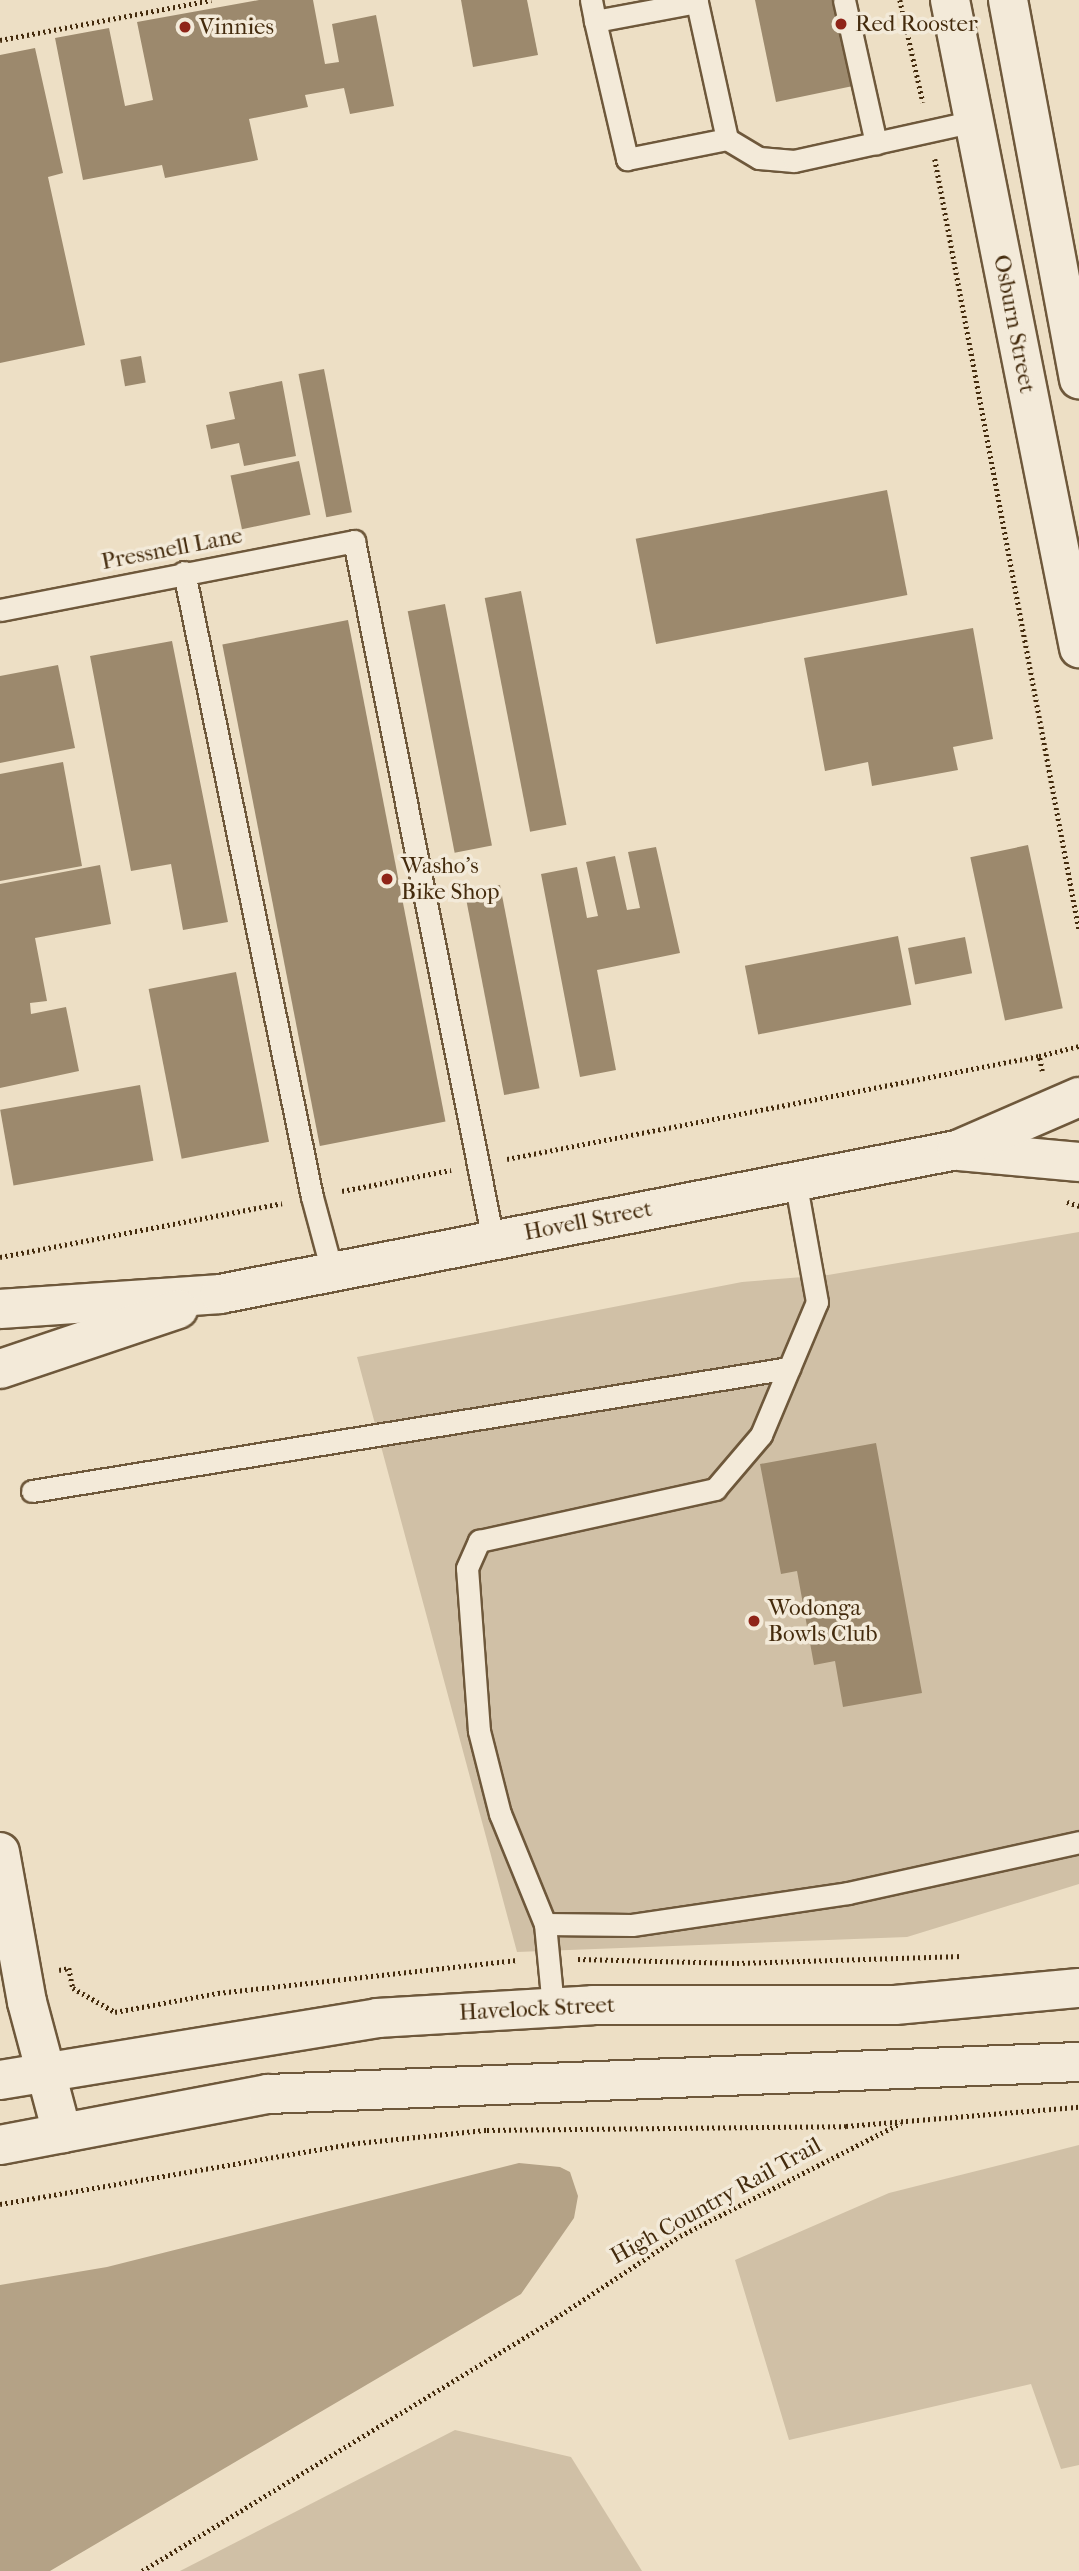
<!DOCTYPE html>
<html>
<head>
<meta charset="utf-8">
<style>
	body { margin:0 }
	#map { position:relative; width:1079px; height:2571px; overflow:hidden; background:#eddfc5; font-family:"IM FELL French Canon",serif }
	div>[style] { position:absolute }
	.green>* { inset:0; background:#d0c0a6 }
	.water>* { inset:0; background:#b4a286 }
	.building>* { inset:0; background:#9c896d; transform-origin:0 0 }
	.path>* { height:4.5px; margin-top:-2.25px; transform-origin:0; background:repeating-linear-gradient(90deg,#442b0d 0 2px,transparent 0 5.5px) }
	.roads { filter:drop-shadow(2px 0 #6e583b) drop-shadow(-2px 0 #6e583b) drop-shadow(0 2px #6e583b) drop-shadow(0 -2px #6e583b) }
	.service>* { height:21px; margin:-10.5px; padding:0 10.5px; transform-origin:10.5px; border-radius:10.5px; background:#f3ead9 }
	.tertiary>* { height:38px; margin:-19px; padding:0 19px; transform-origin:19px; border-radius:19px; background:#f3ead9 }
	.dots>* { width:19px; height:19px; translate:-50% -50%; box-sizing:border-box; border:4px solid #f3ead9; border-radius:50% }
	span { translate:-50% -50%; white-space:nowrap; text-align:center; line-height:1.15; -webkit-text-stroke:7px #f3ead9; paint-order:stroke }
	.poi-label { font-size:23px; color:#442b0d }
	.left { translate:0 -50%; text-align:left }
	.street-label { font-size:23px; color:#442b0d }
</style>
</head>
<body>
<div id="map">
	<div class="green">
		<i style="clip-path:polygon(1079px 1232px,1079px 1884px,907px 1937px,517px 1952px,357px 1357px,742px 1282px,828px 1275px)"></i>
		<i style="clip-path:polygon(1079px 2145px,1079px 2465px,1061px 2469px,1031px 2384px,789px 2440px,735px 2260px,889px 2193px)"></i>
		<i style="clip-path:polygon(455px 2430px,571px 2457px,642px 2571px,180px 2571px)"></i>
	</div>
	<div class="water">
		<i style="clip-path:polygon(519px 2163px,560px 2167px,570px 2172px,578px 2196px,574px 2218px,521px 2294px,50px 2571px,0 2571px,0 2285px,107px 2267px)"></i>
	</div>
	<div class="building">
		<i style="clip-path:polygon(259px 0,313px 0,325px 64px,339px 62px,332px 24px,376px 15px,394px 106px,350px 114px,344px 88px,305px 95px,308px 107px,249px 119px,258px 160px,165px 178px,162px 165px,83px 180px,55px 38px,109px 28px,125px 106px,153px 100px,137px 22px)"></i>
		<i style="clip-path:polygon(461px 0,527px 0,538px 55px,473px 67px)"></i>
		<i style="clip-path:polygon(755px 0,835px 0,853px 86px,776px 102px)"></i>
		<i style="clip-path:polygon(35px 48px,63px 173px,48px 177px,85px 345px,0 363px,0 55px)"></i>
		<i style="left:141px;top:356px;width:27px;height:21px;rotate:80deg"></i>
		<i style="left:324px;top:369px;width:146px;height:26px;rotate:79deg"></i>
		<i style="clip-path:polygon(282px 381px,296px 456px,244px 466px,239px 443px,211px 449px,206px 425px,235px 419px,229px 392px)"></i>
		<i style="left:299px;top:461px;width:55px;height:70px;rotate:78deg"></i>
		<i style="left:887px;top:490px;width:107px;height:256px;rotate:79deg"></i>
		<i style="left:521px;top:591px;width:238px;height:37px;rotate:79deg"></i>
		<i style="left:445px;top:604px;width:246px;height:38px;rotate:79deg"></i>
		<i style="left:348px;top:620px;width:511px;height:128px;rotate:79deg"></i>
		<i style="clip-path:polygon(973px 628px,993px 739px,953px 747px,958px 770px,872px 786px,868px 762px,825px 771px,804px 658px)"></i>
		<i style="clip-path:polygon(172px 641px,228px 922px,183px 930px,171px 864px,131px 871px,90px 656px)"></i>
		<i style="clip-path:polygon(58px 665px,75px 748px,0 763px,0 676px)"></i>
		<i style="clip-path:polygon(63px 762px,82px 866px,0 881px,0 774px)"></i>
		<i style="left:1028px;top:845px;width:167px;height:59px;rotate:78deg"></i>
		<i style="clip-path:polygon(656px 847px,680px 953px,597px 970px,616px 1070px,580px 1077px,541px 874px,577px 867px,587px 918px,598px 916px,586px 862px,615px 856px,627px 910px,640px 908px,628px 852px)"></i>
		<i style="clip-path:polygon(100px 865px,111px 924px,35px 938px,47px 1001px,30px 1003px,31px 1014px,66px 1007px,79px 1071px,0 1088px,0 884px)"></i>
		<i style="left:500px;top:885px;width:207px;height:36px;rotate:79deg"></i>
		<i style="left:898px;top:936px;width:70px;height:156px;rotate:79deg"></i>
		<i style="left:965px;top:937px;width:37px;height:58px;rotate:79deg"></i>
		<i style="left:236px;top:972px;width:173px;height:89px;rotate:79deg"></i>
		<i style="left:140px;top:1085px;width:77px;height:142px;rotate:80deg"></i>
		<i style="clip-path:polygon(876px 1443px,922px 1693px,843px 1707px,835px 1661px,814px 1665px,797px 1571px,781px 1574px,760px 1464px)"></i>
	</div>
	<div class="path">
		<i style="left:900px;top:0;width:105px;rotate:77.3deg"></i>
		<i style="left:0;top:40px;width:215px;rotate:-10.7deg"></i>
		<i style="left:935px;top:159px;width:783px;rotate:79.41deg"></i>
		<i style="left:1042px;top:1071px;width:15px;rotate:-101deg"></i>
		<i style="left:1039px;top:1056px;width:41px;rotate:-14deg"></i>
		<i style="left:507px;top:1159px;width:542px;rotate:-10.96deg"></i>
		<i style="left:342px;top:1191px;width:111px;rotate:-10.9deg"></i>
		<i style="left:1067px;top:1202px;width:13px;rotate:18deg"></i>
		<i style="left:0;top:1257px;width:287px;rotate:-10.8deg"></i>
		<i style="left:578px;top:1959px;width:159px;rotate:1.4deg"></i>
		<i style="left:737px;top:1963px;width:225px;rotate:-1.8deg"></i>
		<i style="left:59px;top:1970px;width:10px;rotate:-11deg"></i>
		<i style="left:69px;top:1968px;width:20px;rotate:79deg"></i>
		<i style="left:73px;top:1988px;width:48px;rotate:29.7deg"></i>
		<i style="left:115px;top:2012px;width:105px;rotate:-10.5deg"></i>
		<i style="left:218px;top:1993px;width:301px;rotate:-6.3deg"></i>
		<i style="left:0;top:2204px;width:363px;rotate:-9.7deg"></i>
		<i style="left:358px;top:2143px;width:130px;rotate:-5.8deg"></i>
		<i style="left:487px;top:2130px;width:359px;rotate:-0.6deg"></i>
		<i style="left:846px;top:2126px;width:234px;rotate:-4.7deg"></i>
		<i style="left:142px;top:2571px;width:479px;rotate:-31.4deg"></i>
		<i style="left:551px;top:2321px;width:154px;rotate:-33.4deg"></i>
		<i style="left:680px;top:2236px;width:248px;rotate:-27.1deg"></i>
	</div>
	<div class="roads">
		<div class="service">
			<i style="left:591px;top:0;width:21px;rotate:79deg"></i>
			<i style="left:595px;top:21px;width:142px;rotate:76.9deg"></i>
			<i style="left:627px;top:159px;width:102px;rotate:-11.3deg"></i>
			<i style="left:727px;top:139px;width:140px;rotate:-102.4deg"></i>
			<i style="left:697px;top:2px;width:104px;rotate:169.4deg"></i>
			<i style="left:844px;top:0;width:147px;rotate:77.4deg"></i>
			<i style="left:727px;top:139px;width:37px;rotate:31deg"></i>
			<i style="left:759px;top:158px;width:35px;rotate:5deg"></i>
			<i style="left:794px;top:161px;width:184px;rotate:-12.5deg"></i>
			<i style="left:184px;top:572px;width:638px;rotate:78.43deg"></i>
			<i style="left:312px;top:1197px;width:77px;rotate:74.9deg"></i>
			<i style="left:0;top:610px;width:361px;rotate:-11deg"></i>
			<i style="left:354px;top:541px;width:713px;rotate:78.75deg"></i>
			<i style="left:32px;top:1491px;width:767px;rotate:-9.23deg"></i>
			<i style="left:545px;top:1924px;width:119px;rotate:-112.2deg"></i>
			<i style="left:500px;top:1814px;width:86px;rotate:-104.2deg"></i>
			<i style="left:479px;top:1731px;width:163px;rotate:-94.2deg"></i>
			<i style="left:467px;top:1568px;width:30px;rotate:-66deg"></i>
			<i style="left:479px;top:1541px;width:242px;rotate:-12.4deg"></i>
			<i style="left:715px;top:1489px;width:71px;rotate:-49.6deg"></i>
			<i style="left:761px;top:1435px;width:144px;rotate:-67.2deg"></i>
			<i style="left:817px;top:1302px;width:124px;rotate:-100.2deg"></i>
			<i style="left:553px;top:2007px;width:83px;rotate:-95.5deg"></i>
			<i style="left:545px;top:1924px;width:87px;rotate:0.7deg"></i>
			<i style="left:632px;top:1925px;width:218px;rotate:-8.4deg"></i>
			<i style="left:848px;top:1893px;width:237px;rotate:-12.4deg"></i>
		</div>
		<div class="tertiary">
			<i style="left:950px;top:0;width:661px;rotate:78.74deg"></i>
			<i style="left:1008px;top:0;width:386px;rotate:79.4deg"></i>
			<i style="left:959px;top:1151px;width:121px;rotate:5.2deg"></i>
			<i style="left:0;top:1309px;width:221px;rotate:-3.9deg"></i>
			<i style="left:220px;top:1294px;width:751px;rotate:-11.06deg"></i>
			<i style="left:957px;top:1150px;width:133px;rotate:-23.5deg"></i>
			<i style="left:0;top:1369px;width:188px;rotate:-18.6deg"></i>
			<i style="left:0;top:1852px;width:152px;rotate:79.8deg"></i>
			<i style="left:27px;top:2002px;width:136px;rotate:75deg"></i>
			<i style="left:0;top:2080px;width:382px;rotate:-9.3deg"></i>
			<i style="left:377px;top:2018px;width:216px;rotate:-3.4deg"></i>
			<i style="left:593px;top:2005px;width:302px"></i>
			<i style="left:895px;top:2005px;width:185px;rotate:-5.3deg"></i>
			<i style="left:0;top:2145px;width:273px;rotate:-10.8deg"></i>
			<i style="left:268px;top:2094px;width:812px;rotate:-2.26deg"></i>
		</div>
	</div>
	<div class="dots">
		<i style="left:841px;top:24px;background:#8f2418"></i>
		<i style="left:185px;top:27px;background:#8f2418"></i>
		<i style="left:387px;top:879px;background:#8f2418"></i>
		<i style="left:754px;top:1621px;background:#8f2418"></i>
	</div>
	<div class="poi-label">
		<span class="left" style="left:855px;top:24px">Red Rooster</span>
		<span class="left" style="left:199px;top:27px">Vinnies</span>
		<span class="left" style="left:401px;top:879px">Washo's<br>Bike Shop</span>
		<span class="left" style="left:768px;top:1621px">Wodonga<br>Bowls Club</span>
	</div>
	<div class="street-label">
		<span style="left:1014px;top:324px;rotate:79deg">Osburn Street</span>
		<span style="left:172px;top:549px;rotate:-11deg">Pressnell Lane</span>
		<span style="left:588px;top:1221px;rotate:-11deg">Hovell Street</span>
		<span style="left:537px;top:2009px;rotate:-3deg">Havelock Street</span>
		<span style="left:716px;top:2201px;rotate:-29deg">High Country Rail Trail</span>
	</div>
</div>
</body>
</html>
